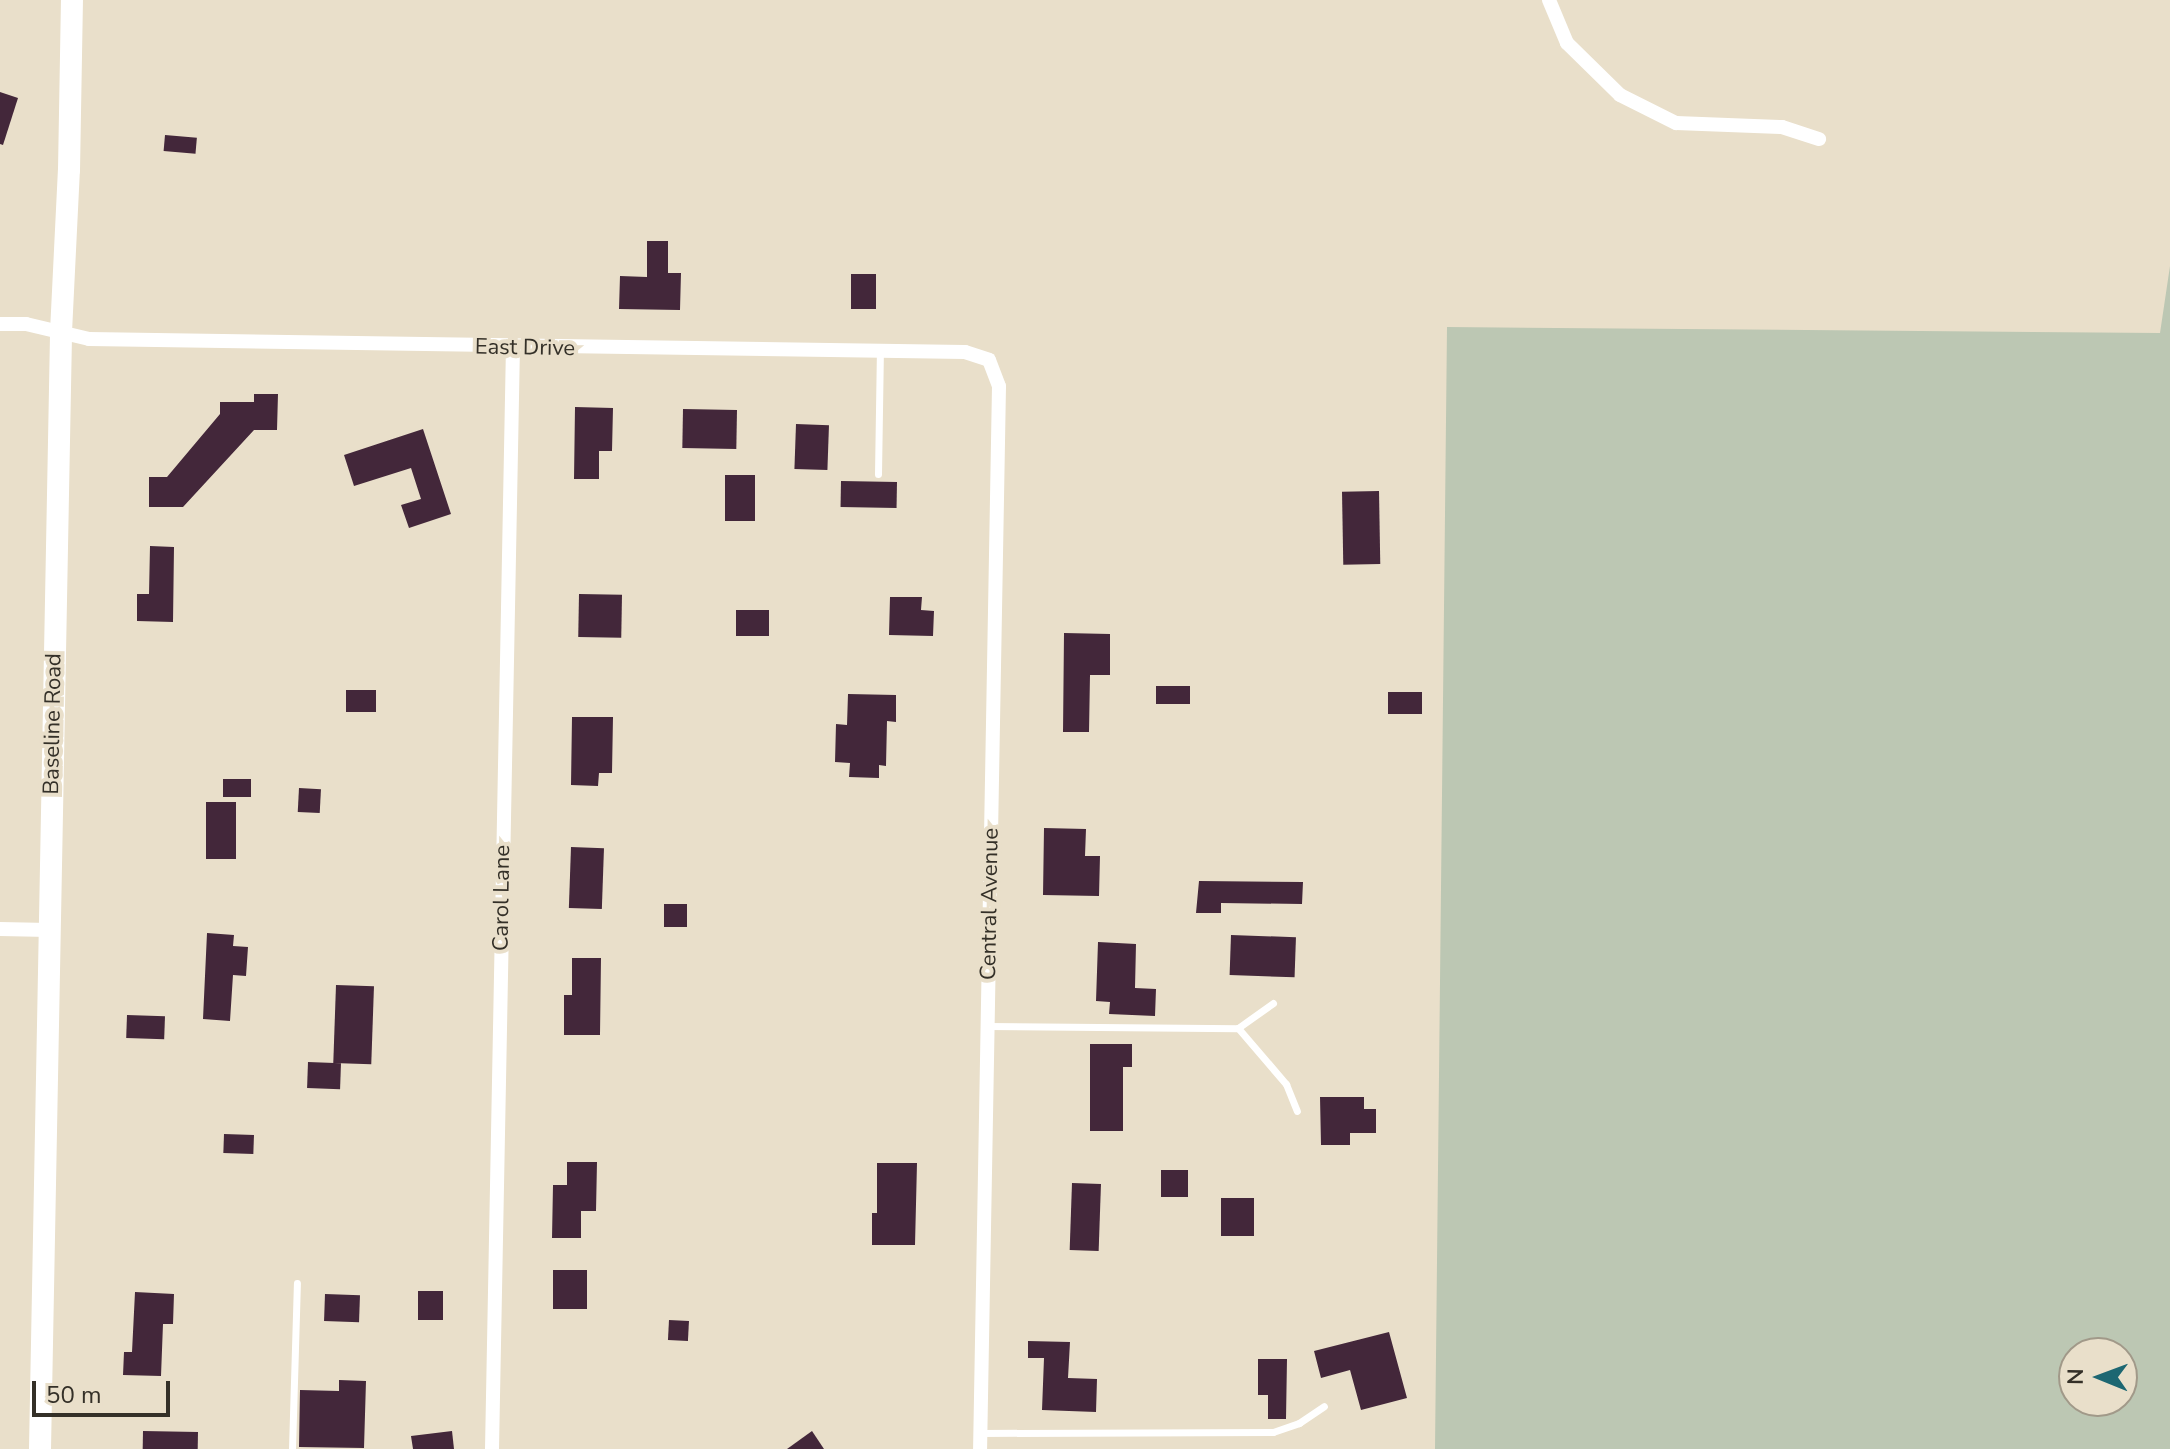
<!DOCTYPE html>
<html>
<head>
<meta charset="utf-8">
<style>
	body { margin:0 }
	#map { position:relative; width:2170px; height:1449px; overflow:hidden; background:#e9dfca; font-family:"Nunito Sans",sans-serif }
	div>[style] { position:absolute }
	.green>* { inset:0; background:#bcc7b3 }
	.building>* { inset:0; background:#43273a; transform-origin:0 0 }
	.service>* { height:7px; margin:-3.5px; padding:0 3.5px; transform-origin:3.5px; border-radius:3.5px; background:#fff }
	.minor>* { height:14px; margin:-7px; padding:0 7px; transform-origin:7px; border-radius:7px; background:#fff }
	.primary>* { height:22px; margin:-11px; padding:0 11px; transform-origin:11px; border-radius:11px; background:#fff }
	span { translate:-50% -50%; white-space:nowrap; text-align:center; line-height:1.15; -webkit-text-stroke:8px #e9dfca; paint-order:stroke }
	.street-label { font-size:22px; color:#343028 }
	.north { position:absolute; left:2058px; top:1337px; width:80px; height:80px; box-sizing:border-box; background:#e9dfca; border:2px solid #a19989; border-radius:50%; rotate:271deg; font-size:22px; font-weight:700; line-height:32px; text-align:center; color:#343028 }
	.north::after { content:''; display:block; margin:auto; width:28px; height:36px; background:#1d6772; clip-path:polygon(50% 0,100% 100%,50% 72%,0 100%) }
	.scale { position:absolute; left:32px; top:1381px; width:138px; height:36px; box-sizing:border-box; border:4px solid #343028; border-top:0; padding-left:10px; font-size:24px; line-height:28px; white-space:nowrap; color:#343028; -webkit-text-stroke:6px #e9dfca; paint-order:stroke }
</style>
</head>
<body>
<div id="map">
	<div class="green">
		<i style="clip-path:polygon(evenodd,2170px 266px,2170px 1449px,1435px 1449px,1447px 327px,2160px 333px,2170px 266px,2074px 1353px,2122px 1353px,2122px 1401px,2074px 1401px,2074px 1353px)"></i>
	</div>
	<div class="building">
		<i style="clip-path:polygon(0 92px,18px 98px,3px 145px,0 144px)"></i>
		<i style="left:165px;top:135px;width:32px;height:16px;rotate:5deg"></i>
		<i style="clip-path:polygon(647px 241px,668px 241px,668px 273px,681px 273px,680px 310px,619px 309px,620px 276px,647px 277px)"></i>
		<i style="left:851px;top:274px;width:25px;height:35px"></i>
		<i style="clip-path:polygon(254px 394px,278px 394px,277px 430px,254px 430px,183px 507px,149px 507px,149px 477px,167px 477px,220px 414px,220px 402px,254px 402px)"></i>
		<i style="clip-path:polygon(575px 407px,613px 408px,612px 451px,599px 451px,599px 479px,574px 479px)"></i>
		<i style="left:683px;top:409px;width:54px;height:39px;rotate:1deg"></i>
		<i style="left:796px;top:424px;width:33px;height:45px;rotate:2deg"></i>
		<i style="clip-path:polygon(423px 429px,451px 514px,409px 528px,401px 505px,421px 499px,411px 468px,354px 486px,344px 455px)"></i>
		<i style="left:725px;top:475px;width:30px;height:46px"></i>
		<i style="left:841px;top:481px;width:56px;height:26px;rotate:1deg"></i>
		<i style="left:1379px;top:491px;width:73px;height:37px;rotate:89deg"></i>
		<i style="clip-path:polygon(150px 546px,174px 547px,173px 622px,137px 621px,137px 594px,149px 594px)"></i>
		<i style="left:579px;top:594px;width:43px;height:43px;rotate:1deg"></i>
		<i style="clip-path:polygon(890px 597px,922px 597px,921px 610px,934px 611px,933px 636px,889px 635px)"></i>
		<i style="left:736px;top:610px;width:33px;height:26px"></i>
		<i style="clip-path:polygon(1064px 633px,1110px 634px,1110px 675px,1090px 675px,1089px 732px,1063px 732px)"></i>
		<i style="left:1156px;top:686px;width:34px;height:18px"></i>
		<i style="left:346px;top:690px;width:30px;height:22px"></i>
		<i style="left:1388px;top:692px;width:34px;height:22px"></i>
		<i style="clip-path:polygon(848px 694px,896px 695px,896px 722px,887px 721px,886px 766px,879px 765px,879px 778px,849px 777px,850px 763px,835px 762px,836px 724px,847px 725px)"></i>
		<i style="clip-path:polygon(572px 717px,613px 717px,612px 773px,599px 773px,598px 786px,571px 785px)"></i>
		<i style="left:223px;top:779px;width:28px;height:18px"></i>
		<i style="left:299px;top:788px;width:22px;height:24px;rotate:3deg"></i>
		<i style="left:206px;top:802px;width:30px;height:57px"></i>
		<i style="clip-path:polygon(1044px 828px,1086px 829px,1085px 856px,1100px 856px,1099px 896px,1043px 895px)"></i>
		<i style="left:571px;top:847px;width:33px;height:61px;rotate:2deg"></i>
		<i style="clip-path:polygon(1199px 881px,1303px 882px,1302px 904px,1221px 903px,1221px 913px,1196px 913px)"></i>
		<i style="left:664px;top:904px;width:23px;height:23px"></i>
		<i style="clip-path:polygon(207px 933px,234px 935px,233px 946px,248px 947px,246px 976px,233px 975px,230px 1021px,203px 1019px)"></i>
		<i style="left:1231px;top:935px;width:65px;height:40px;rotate:2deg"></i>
		<i style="clip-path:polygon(1098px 942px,1136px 944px,1135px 988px,1156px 989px,1155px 1016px,1109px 1014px,1110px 1002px,1096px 1001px)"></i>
		<i style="clip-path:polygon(572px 958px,601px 958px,600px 1035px,564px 1035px,564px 995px,572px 995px)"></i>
		<i style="left:336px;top:985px;width:38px;height:78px;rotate:2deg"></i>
		<i style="left:127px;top:1015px;width:38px;height:23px;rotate:2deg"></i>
		<i style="clip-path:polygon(1090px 1044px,1132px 1044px,1132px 1067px,1123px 1067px,1123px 1131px,1090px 1131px)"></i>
		<i style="left:308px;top:1062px;width:33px;height:26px;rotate:2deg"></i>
		<i style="clip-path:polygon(1320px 1097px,1364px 1097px,1364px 1109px,1376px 1109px,1376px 1133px,1350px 1133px,1350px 1145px,1321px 1145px)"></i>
		<i style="left:224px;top:1134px;width:30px;height:19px;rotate:2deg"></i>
		<i style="clip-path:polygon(567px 1162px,597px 1162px,596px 1211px,581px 1211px,581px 1238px,552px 1238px,553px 1185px,567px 1185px)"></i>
		<i style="clip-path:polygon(877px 1163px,917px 1163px,915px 1245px,872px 1245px,872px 1213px,877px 1213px)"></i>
		<i style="left:1161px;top:1170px;width:27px;height:27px"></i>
		<i style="left:1072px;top:1183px;width:29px;height:67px;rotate:2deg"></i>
		<i style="left:1221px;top:1198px;width:33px;height:38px"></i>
		<i style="left:553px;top:1270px;width:34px;height:39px"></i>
		<i style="left:418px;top:1291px;width:25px;height:29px"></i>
		<i style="clip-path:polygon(135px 1292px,174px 1294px,173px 1324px,163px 1324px,161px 1376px,123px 1375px,124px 1352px,132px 1352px)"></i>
		<i style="left:325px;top:1294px;width:35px;height:27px;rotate:2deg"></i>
		<i style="left:669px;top:1320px;width:20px;height:20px;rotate:3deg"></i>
		<i style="clip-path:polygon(1389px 1332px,1407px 1398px,1361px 1410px,1350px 1370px,1321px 1378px,1314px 1351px)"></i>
		<i style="clip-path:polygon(1028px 1341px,1070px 1342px,1068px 1378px,1097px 1379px,1096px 1412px,1042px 1410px,1044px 1358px,1028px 1358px)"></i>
		<i style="clip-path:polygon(1258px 1359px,1287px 1359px,1286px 1419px,1268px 1419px,1268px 1395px,1258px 1395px)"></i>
		<i style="clip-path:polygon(339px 1380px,366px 1381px,364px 1448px,299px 1447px,300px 1390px,339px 1391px)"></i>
		<i style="left:143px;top:1431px;width:55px;height:18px;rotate:1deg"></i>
		<i style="clip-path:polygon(452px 1431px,454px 1449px,413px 1449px,411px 1436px)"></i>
		<i style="clip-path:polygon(812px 1431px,824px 1449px,787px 1449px)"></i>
	</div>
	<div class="service">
		<i style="left:878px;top:474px;width:123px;rotate:-89.1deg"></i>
		<i style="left:987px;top:1026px;width:251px;rotate:0.5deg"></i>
		<i style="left:1238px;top:1028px;width:74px;rotate:49.4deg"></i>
		<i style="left:1286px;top:1084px;width:29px;rotate:68deg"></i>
		<i style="left:1238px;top:1028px;width:43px;rotate:-35.5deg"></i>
		<i style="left:980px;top:1433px;width:293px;rotate:-0.2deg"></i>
		<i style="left:1273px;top:1432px;width:28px;rotate:-19deg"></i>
		<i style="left:1299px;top:1423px;width:30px;rotate:-34deg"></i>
		<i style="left:292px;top:1449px;width:166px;rotate:-88.3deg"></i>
	</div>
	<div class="minor">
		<i style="left:1549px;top:0;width:47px;rotate:67.3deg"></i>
		<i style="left:1567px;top:43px;width:74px;rotate:44.5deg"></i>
		<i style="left:1620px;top:95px;width:63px;rotate:26.6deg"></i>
		<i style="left:1676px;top:123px;width:106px;rotate:2.2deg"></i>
		<i style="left:1782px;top:127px;width:39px;rotate:18deg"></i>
		<i style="left:0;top:324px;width:26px"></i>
		<i style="left:26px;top:324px;width:65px;rotate:13.4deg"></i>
		<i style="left:89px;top:339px;width:876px;rotate:0.85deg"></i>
		<i style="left:965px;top:352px;width:25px;rotate:18deg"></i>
		<i style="left:989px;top:360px;width:28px;rotate:69deg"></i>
		<i style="left:999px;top:386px;width:1063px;rotate:91.02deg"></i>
		<i style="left:0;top:929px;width:49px;rotate:1.2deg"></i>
		<i style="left:492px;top:1449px;width:1101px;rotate:-88.91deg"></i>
	</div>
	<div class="primary">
		<i style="left:40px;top:1449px;width:1117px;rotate:-88.92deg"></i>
		<i style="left:61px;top:332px;width:162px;rotate:-87.2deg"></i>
		<i style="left:69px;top:170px;width:170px;rotate:-89deg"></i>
	</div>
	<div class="street-label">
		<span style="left:525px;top:348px;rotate:1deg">East Drive</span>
		<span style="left:53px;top:724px;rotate:-89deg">Baseline Road</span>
		<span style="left:502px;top:898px;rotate:-89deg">Carol Lane</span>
		<span style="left:990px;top:904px;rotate:-89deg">Central Avenue</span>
	</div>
	<div class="north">N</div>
	<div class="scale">50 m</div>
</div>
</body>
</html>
